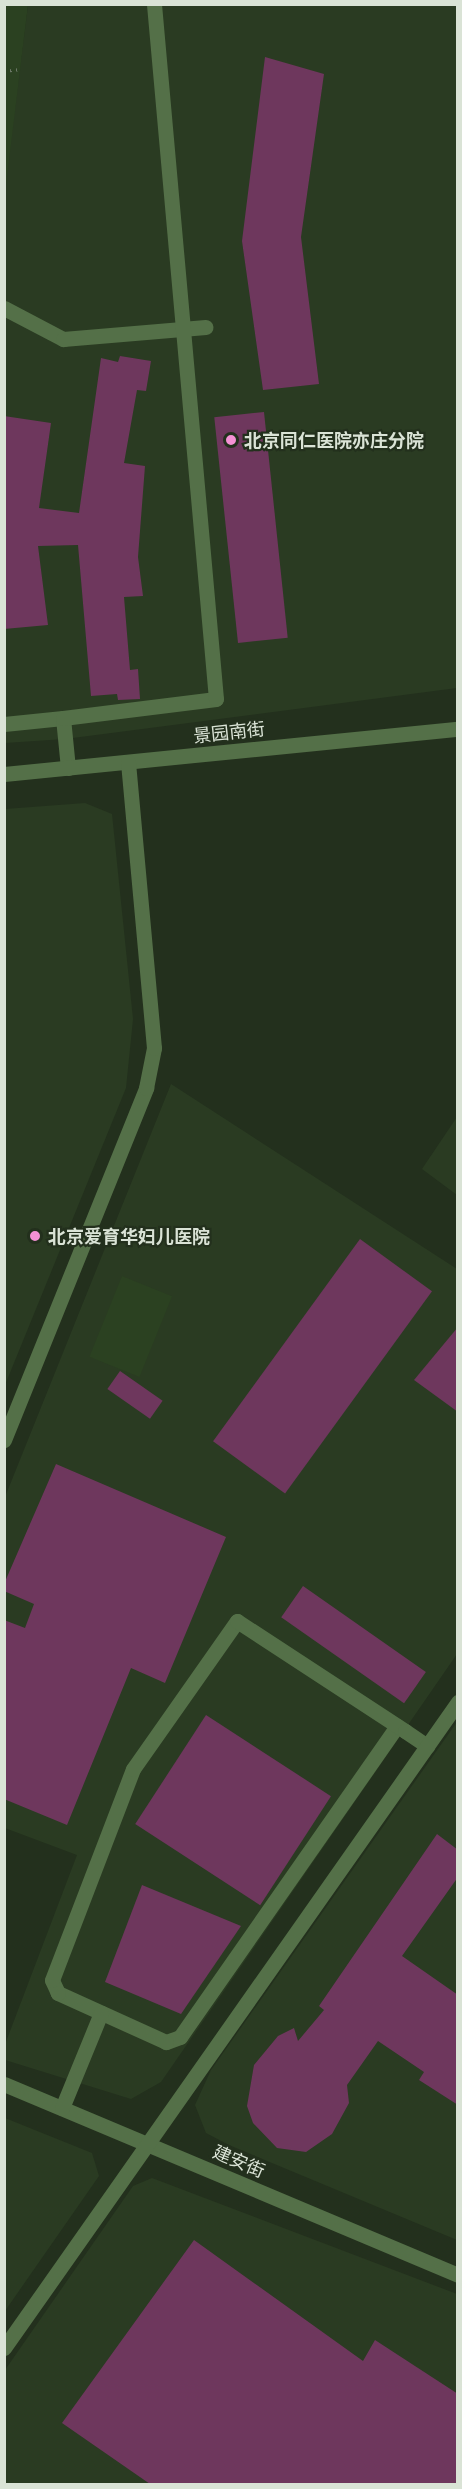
<!DOCTYPE html>
<html>
<head>
<meta charset="utf-8">
<style>
	body { margin:0 }
	#map { position:relative; width:462px; height:2489px; overflow:hidden; background:#23301d; font-family:"Exo 2","Noto Sans SC",sans-serif }
	div>[style] { position:absolute }
	.built>* { inset:0; background:#2a3b22 }
	.green>* { inset:0; background:#2b4121; transform-origin:0 0 }
	.building>* { inset:0; background:#6e375d; transform-origin:0 0 }
	.path>* { height:3px; margin-top:-1.5px; transform-origin:0; background:repeating-linear-gradient(90deg,#6c7867 0 1.5px,transparent 0 6px) }
	.minor>* { height:15px; margin:-7.5px; padding:0 7.5px; transform-origin:7.5px; border-radius:7.5px; background:#547048 }
	.dots>* { width:16px; height:16px; translate:-50% -50%; box-sizing:border-box; border:3px solid #23301d; border-radius:50% }
	span { translate:-50% -50%; white-space:nowrap; text-align:center; line-height:1.15; -webkit-text-stroke:4.5px #23301d; paint-order:stroke }
	.poi-label { font-size:18px; color:#dae3d6; font-weight:700 }
	.left { translate:0 -50%; text-align:left }
	.street-label { font-size:18px; color:#dae3d6 }
	.frame { position:absolute; inset:0; border:6px solid #dae3d6; pointer-events:none }
</style>
</head>
<body>
<div id="map">
	<div class="built">
		<i style="clip-path:polygon(28px 5px,457px 5px,457px 688px,65px 739px,5px 743px,4px 193px)"></i>
		<i style="clip-path:polygon(85px 803px,112px 814px,133px 1019px,126px 1088px,5px 1385px,5px 809px)"></i>
		<i style="clip-path:polygon(171px 1084px,457px 1269px,457px 1654px,161px 2082px,131px 2099px,5px 2060px,4px 2047px,77px 1855px,5px 1828px,5px 1497px)"></i>
		<i style="clip-path:polygon(457px 1117px,457px 1195px,422px 1169px)"></i>
		<i style="clip-path:polygon(457px 1722px,457px 2240px,229px 2145px,206px 2133px,195px 2105px,211px 2070px)"></i>
		<i style="clip-path:polygon(5px 2118px,92px 2153px,99px 2176px,5px 2311px)"></i>
		<i style="clip-path:polygon(152px 2178px,457px 2294px,457px 2484px,5px 2484px,5px 2370px,133px 2186px)"></i>
	</div>
	<div class="green">
		<i style="clip-path:polygon(5px 4px,28px 5px,5px 193px,4px 5px)"></i>
		<i style="left:122px;top:1276px;width:54px;height:87px;rotate:22deg"></i>
	</div>
	<div class="building">
		<i style="clip-path:polygon(265px 57px,324px 74px,301px 237px,319px 384px,263px 390px,242px 241px)"></i>
		<i style="clip-path:polygon(120px 356px,151px 361px,146px 391px,137px 390px,124px 463px,145px 466px,138px 557px,143px 596px,124px 597px,130px 670px,138px 669px,140px 699px,118px 700px,117px 694px,91px 696px,78px 545px,38px 546px,48px 625px,4px 629px,4px 416px,51px 423px,39px 508px,79px 513px,101px 358px,118px 362px)"></i>
		<i style="left:264px;top:412px;width:227px;height:50px;rotate:84deg"></i>
		<i style="left:360px;top:1239px;width:89px;height:250px;rotate:36deg"></i>
		<i style="clip-path:polygon(458px 1327px,458px 1412px,414px 1380px)"></i>
		<i style="left:120px;top:1371px;width:52px;height:22px;rotate:35deg"></i>
		<i style="clip-path:polygon(56px 1464px,226px 1537px,165px 1683px,131px 1668px,67px 1825px,4px 1799px,4px 1620px,25px 1628px,34px 1604px,4px 1591px,4px 1584px)"></i>
		<i style="left:303px;top:1586px;width:150px;height:38px;rotate:35deg"></i>
		<i style="left:206px;top:1715px;width:149px;height:130px;rotate:33deg"></i>
		<i style="clip-path:polygon(437px 1834px,458px 1850px,458px 1877px,402px 1956px,458px 1995px,458px 2105px,419px 2080px,424px 2072px,378px 2041px,347px 2085px,349px 2103px,332px 2134px,306px 2152px,277px 2148px,253px 2123px,247px 2106px,254px 2065px,278px 2036px,294px 2028px,298px 2041px,324px 2010px,319px 2006px)"></i>
		<i style="clip-path:polygon(142px 1885px,241px 1926px,181px 2014px,105px 1982px)"></i>
		<i style="clip-path:polygon(194px 2240px,363px 2361px,375px 2340px,458px 2394px,458px 2484px,150px 2484px,62px 2423px)"></i>
	</div>
	<div class="path">
		<i style="left:4px;top:71px;width:16px;rotate:-7deg"></i>
	</div>
	<div class="minor">
		<i style="left:4px;top:308px;width:67px;rotate:27.7deg"></i>
		<i style="left:63px;top:339px;width:143px;rotate:-4.8deg"></i>
		<i style="left:4px;top:724px;width:59px;rotate:-5.8deg"></i>
		<i style="left:68px;top:768px;width:50px;rotate:-95.7deg"></i>
		<i style="left:63px;top:718px;width:154px;rotate:-7.1deg"></i>
		<i style="left:216px;top:699px;width:698px;rotate:-95.1deg"></i>
		<i style="left:4px;top:774px;width:456px;rotate:-5.7deg"></i>
		<i style="left:4px;top:1440px;width:380px;rotate:-68deg"></i>
		<i style="left:146px;top:1088px;width:41px;rotate:-78.7deg"></i>
		<i style="left:154px;top:1048px;width:287px;rotate:-95.2deg"></i>
		<i style="left:397px;top:1726px;width:379px;rotate:124.9deg"></i>
		<i style="left:180px;top:2037px;width:15px;rotate:160deg"></i>
		<i style="left:166px;top:2042px;width:119px;rotate:-155.6deg"></i>
		<i style="left:58px;top:1993px;width:14px;rotate:-115deg"></i>
		<i style="left:52px;top:1980px;width:226px;rotate:-69deg"></i>
		<i style="left:133px;top:1769px;width:181px;rotate:-54.9deg"></i>
		<i style="left:237px;top:1621px;width:201px;rotate:33.2deg"></i>
		<i style="left:405px;top:1731px;width:27px;rotate:34deg"></i>
		<i style="left:4px;top:2084px;width:493px;rotate:22.8deg"></i>
		<i style="left:62px;top:2108px;width:103px;rotate:-67.7deg"></i>
		<i style="left:4px;top:2348px;width:790px;rotate:-54.9deg"></i>
	</div>
	<div class="dots">
		<i style="left:231px;top:440px;background:#f491d4"></i>
		<i style="left:35px;top:1236px;background:#f491d4"></i>
	</div>
	<div class="poi-label">
		<span class="left" style="left:244px;top:440px">北京同仁医院亦庄分院</span>
		<span class="left" style="left:48px;top:1236px">北京爱育华妇儿医院</span>
	</div>
	<div class="street-label">
		<span style="left:229px;top:732px;rotate:-6deg">景园南街</span>
		<span style="left:239px;top:2161px;rotate:23deg">建安街</span>
	</div>
	<div class="frame"></div>
</div>
</body>
</html>
